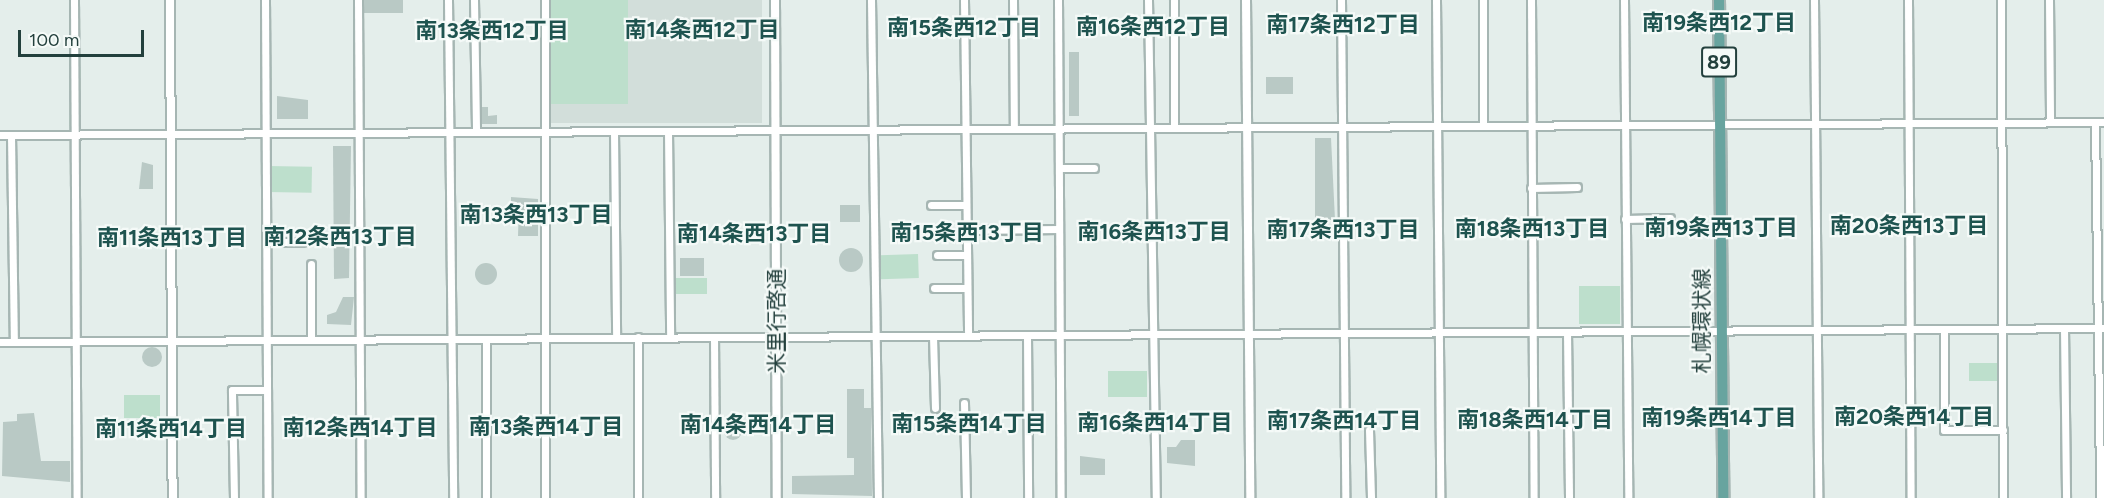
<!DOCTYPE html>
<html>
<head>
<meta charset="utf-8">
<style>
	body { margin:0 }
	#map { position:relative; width:2104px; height:498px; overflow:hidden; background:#e4eeeb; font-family:Figtree,"Noto Sans JP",sans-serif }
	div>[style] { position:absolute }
	.built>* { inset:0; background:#d2deda; transform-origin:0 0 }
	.green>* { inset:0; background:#bddfcc; transform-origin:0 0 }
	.building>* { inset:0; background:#b9c9c5; transform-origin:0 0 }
	.round { border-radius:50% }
	.roads { filter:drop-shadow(2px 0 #a6b6b3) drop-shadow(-2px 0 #a6b6b3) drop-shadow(0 2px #a6b6b3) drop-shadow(0 -2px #a6b6b3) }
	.minor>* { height:7px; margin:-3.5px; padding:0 3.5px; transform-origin:3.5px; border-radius:3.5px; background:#fff }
	.tertiary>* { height:8px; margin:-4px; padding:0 4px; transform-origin:4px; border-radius:4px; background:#fff }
	.primary>* { height:10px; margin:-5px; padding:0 5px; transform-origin:5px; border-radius:5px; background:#68a49f }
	span { translate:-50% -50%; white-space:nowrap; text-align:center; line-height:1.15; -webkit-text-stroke:4.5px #f5faf8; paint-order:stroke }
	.shield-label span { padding:2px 4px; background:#f5faf8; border:2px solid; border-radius:4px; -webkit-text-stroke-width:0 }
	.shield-label { font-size:20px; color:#23403d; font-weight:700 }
	.street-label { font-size:21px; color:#23403d }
	.neighbourhood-label { font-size:22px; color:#1e534f; font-weight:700 }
	.scale { position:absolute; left:18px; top:30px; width:126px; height:27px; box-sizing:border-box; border:3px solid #23403d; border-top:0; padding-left:8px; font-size:18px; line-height:21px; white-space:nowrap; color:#23403d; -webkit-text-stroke:4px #f5faf8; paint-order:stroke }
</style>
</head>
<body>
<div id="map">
	<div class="built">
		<i style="left:550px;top:0;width:212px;height:123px"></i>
	</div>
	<div class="green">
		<i style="left:550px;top:0;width:78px;height:104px"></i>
		<i style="left:268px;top:166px;width:44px;height:26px;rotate:1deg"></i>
		<i style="left:918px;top:254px;width:24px;height:38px;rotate:88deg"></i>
		<i style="left:675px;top:278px;width:32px;height:16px"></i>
		<i style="left:1579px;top:286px;width:41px;height:38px"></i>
		<i style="left:1997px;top:363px;width:18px;height:28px;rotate:90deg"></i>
		<i style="left:1108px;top:371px;width:39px;height:26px"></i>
		<i style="left:124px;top:395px;width:36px;height:23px"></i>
	</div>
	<div class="building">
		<i style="left:364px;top:0;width:39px;height:13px"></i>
		<i style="left:1069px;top:52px;width:10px;height:64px"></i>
		<i style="left:1266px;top:77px;width:27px;height:17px"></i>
		<i style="clip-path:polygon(277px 96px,308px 100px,308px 119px,277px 119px)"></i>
		<i style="clip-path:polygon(481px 107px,488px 107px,488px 116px,497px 115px,497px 124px,482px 124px)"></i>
		<i style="clip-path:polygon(1315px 138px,1331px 138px,1335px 220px,1315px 220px)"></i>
		<i style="clip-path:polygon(333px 146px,351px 146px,349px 278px,334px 279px)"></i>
		<i style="clip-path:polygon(142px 162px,153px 165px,153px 189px,139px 189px)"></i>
		<i style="clip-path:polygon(511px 197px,538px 199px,538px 236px,518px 236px,519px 204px,511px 204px)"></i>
		<i style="left:840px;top:205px;width:20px;height:17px"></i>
		<i class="round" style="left:839px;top:248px;width:24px;height:24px"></i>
		<i style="left:680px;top:258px;width:24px;height:18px"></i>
		<i class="round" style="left:475px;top:263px;width:22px;height:22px"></i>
		<i style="clip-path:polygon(343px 297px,354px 297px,351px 325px,327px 324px,327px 315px,336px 312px)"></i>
		<i class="round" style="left:142px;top:347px;width:20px;height:20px"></i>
		<i style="clip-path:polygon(847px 389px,864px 389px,864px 408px,871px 408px,872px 496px,792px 494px,792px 476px,854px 475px,854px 458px,847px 458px)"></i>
		<i style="clip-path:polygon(34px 413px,41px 461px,70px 461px,70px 482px,2px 476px,3px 422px,17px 421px,17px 414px)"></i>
		<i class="round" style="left:724px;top:422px;width:18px;height:18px"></i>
		<i style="clip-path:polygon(1181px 440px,1195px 440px,1195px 466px,1167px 463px,1167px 447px,1176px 447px)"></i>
		<i style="clip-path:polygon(1080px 456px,1105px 459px,1105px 475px,1080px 475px)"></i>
	</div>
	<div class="roads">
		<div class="minor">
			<i style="left:74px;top:0;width:498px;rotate:89.7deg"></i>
			<i style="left:265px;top:0;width:498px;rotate:89.7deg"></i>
			<i style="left:358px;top:0;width:498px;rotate:89.7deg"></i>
			<i style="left:448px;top:0;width:498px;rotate:89.4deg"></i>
			<i style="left:474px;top:0;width:132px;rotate:89.1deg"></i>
			<i style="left:545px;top:0;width:498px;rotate:90deg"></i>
			<i style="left:871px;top:0;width:498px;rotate:89.2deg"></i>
			<i style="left:964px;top:0;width:336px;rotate:89.3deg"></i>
			<i style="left:1013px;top:0;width:129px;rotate:89.6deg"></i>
			<i style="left:1058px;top:0;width:498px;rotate:89.7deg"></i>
			<i style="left:1148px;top:0;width:498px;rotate:89.1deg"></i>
			<i style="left:1174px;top:0;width:128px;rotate:90deg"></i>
			<i style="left:1341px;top:0;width:498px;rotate:89.5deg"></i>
			<i style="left:1436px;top:0;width:498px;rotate:89.5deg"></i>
			<i style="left:1483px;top:0;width:126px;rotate:90deg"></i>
			<i style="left:1531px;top:0;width:498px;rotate:89.7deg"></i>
			<i style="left:1624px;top:0;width:498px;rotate:89.5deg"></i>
			<i style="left:1814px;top:0;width:498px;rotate:89.5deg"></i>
			<i style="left:1908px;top:0;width:498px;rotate:89.7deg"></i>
			<i style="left:2001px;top:0;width:498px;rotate:89.8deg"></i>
			<i style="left:2049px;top:0;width:122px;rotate:89.5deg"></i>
			<i style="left:2095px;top:122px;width:376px;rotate:89.2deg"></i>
			<i style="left:668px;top:131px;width:206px;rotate:89.4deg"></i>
			<i style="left:614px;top:132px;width:206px;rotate:89.4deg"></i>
			<i style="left:0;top:135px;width:2104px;rotate:-0.35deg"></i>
			<i style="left:11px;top:135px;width:207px;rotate:89.2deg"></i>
			<i style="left:1059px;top:168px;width:35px"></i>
			<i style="left:1531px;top:188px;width:46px;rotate:-1.2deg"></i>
			<i style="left:931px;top:205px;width:35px"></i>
			<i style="left:1625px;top:219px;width:45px;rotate:-1.3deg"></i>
			<i style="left:967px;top:230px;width:92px;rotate:-0.6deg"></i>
			<i style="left:266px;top:242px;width:36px"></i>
			<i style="left:937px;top:255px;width:30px"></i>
			<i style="left:311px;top:264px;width:76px;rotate:90deg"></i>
			<i style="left:934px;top:288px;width:33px"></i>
			<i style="left:2064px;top:328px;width:170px;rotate:89.3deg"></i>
			<i style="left:1944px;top:329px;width:101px;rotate:90deg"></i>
			<i style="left:1944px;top:430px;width:59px"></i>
			<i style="left:1567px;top:332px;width:166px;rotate:89.3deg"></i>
			<i style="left:1027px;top:335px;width:163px;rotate:89.6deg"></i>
			<i style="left:933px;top:336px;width:72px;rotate:88.4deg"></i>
			<i style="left:638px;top:337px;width:161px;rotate:90deg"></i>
			<i style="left:714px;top:337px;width:161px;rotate:89.6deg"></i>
			<i style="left:486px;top:339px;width:159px;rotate:90deg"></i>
			<i style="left:0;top:342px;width:2104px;rotate:-0.38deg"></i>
			<i style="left:964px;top:403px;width:95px;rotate:88.8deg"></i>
			<i style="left:1369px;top:430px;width:68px;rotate:88.3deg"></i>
			<i style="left:234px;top:498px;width:108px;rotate:-91.1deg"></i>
			<i style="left:232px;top:390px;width:35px"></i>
		</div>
		<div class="tertiary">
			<i style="left:170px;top:0;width:498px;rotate:89.7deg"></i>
			<i style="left:775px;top:0;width:498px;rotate:89.8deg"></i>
			<i style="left:1246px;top:0;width:498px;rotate:89.5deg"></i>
		</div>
		<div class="primary">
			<i style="left:1719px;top:0;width:498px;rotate:89.5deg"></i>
		</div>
	</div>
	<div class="shield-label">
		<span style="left:1719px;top:62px">89</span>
	</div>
	<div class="street-label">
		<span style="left:777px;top:321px;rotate:-90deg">米里行啓通</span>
		<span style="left:1702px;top:321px;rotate:-90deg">札幌環状線</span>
	</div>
	<div class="neighbourhood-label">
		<span style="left:1719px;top:23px">南19条西12丁目</span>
		<span style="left:1343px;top:25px">南17条西12丁目</span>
		<span style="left:1153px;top:27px">南16条西12丁目</span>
		<span style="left:964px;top:28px">南15条西12丁目</span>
		<span style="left:702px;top:30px">南14条西12丁目</span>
		<span style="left:492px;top:31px">南13条西12丁目</span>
		<span style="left:536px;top:215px">南13条西13丁目</span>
		<span style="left:1909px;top:226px">南20条西13丁目</span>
		<span style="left:1721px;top:228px">南19条西13丁目</span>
		<span style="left:1532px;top:229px">南18条西13丁目</span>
		<span style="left:1343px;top:230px">南17条西13丁目</span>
		<span style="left:1154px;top:232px">南16条西13丁目</span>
		<span style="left:967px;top:233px">南15条西13丁目</span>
		<span style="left:754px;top:234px">南14条西13丁目</span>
		<span style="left:340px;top:237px">南12条西13丁目</span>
		<span style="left:172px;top:238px">南11条西13丁目</span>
		<span style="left:1914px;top:417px">南20条西14丁目</span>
		<span style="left:1719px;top:418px">南19条西14丁目</span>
		<span style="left:1535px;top:420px">南18条西14丁目</span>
		<span style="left:1344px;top:421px">南17条西14丁目</span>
		<span style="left:1155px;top:423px">南16条西14丁目</span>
		<span style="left:969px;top:424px">南15条西14丁目</span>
		<span style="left:758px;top:425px">南14条西14丁目</span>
		<span style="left:546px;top:427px">南13条西14丁目</span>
		<span style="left:360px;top:428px">南12条西14丁目</span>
		<span style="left:171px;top:429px">南11条西14丁目</span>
	</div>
	<div class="scale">100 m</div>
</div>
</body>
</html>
